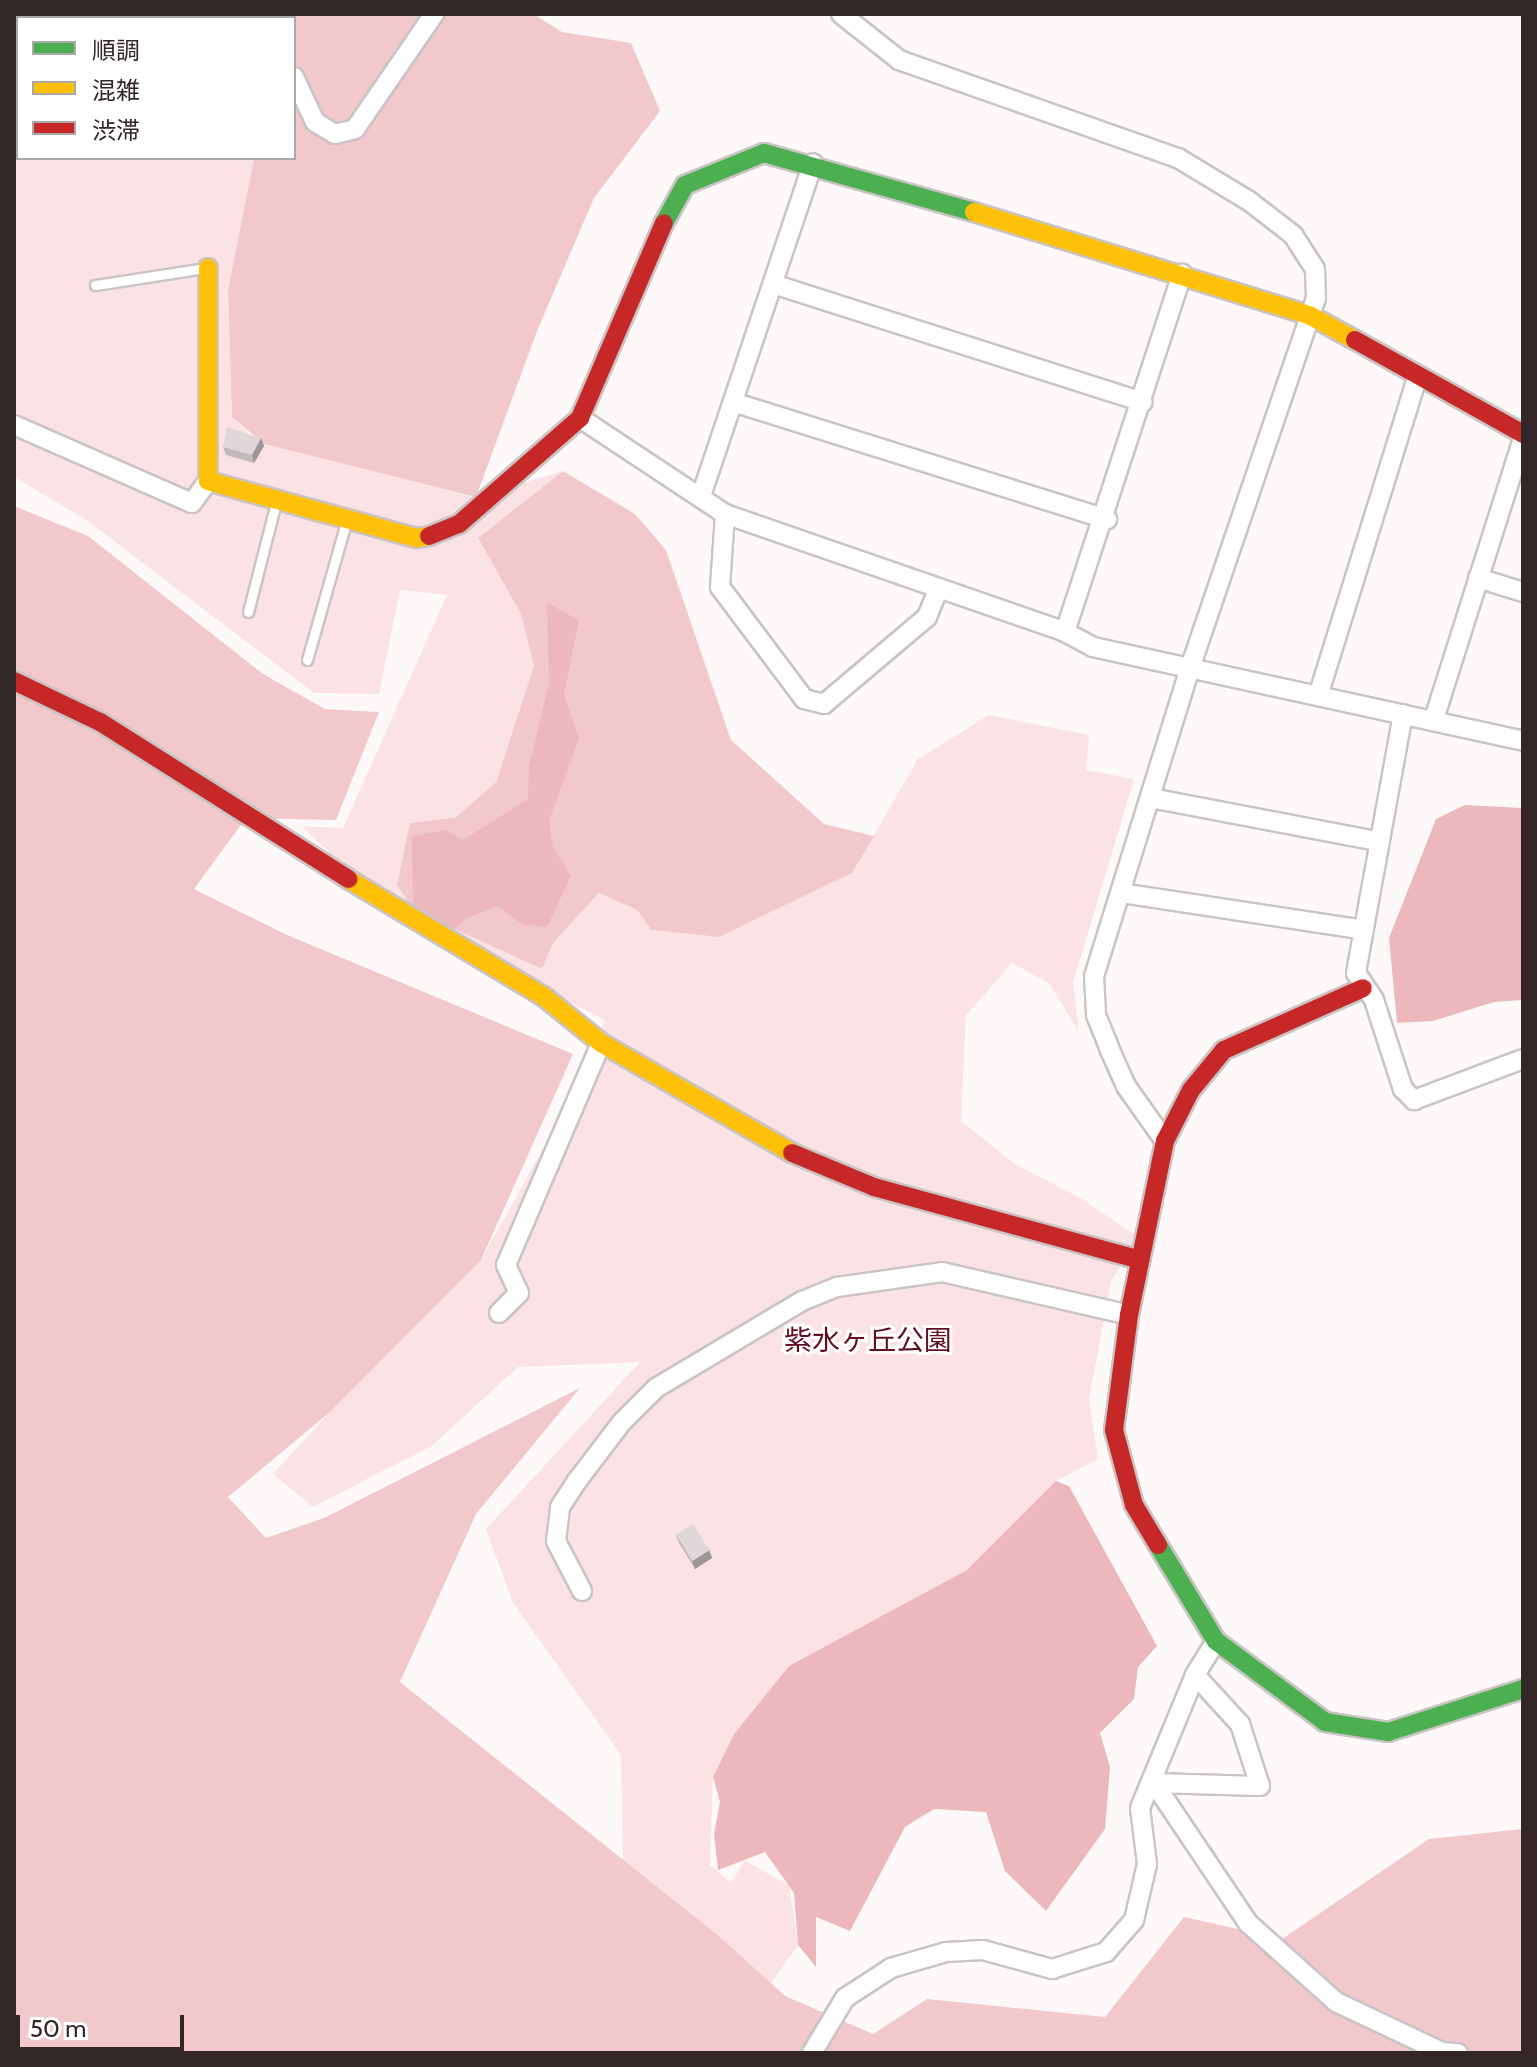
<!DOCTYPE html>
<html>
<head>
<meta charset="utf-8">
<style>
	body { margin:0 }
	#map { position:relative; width:1537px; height:2067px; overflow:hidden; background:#fef9f9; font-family:Cabin,"Noto Sans JP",sans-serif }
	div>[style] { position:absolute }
	.green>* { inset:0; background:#fbe3e5 }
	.forest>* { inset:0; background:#f2c8cc }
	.water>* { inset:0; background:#ecb8be }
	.roads { filter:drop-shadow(2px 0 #cbc4c4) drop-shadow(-2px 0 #cbc4c4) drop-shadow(0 2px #cbc4c4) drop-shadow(0 -2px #cbc4c4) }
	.lane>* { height:9px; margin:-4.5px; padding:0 4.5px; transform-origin:4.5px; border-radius:4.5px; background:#fffefe }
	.street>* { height:18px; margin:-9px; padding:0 9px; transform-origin:9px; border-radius:9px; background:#fffefe }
	.fast>* { height:18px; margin:-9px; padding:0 9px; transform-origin:9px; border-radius:9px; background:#4caf50 }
	.slow>* { height:18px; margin:-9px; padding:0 9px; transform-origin:9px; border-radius:9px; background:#ffc107 }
	.jam>* { height:18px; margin:-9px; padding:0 9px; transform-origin:9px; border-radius:9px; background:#c62828 }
	.wall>* { inset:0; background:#c1b9ba }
	.shaded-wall>* { inset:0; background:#9d9697 }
	.building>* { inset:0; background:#e0d7d8; transform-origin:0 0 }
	span { translate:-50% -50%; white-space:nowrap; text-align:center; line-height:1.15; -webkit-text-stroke:6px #fff; paint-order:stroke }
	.park-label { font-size:28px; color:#630d24 }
	.frame { position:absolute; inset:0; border:16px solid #322627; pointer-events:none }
	.legend { position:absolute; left:16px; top:16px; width:280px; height:144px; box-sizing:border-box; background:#fff; border:2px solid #ada8a9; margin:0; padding:10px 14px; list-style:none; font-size:24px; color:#322627 }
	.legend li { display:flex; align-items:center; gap:16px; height:40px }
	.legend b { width:40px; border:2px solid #ada8a9 }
	.scale { position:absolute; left:16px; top:2015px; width:168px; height:36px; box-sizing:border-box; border:4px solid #322627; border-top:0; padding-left:10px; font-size:24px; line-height:28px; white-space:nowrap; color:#322627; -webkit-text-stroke:6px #fff; paint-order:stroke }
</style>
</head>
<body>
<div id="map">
	<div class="green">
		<i style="clip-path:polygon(14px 14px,91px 18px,18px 18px,18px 158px,254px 158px,228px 290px,232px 417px,257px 442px,475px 497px,563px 471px,478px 538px,521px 614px,534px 666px,496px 782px,455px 818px,542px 969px,553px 943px,599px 893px,637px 910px,651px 930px,719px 937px,852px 873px,918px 759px,989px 715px,1089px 735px,1086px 770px,1134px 779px,1073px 983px,1079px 1033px,1050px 984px,1012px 963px,966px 1015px,961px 1121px,1016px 1165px,1077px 1196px,1140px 1238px,1111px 1281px,1089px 1399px,1098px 1459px,1056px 1481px,967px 1570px,789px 1667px,734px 1734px,713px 1777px,710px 1865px,731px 1883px,745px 1860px,789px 1886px,798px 1945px,771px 1983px,623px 1860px,621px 1755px,513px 1603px,486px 1529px,640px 1362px,518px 1367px,433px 1445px,313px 1507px,273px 1474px,419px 1315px,481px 1260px,549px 1138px,605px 1020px,388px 910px,302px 826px,343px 828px,447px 595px,400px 590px,379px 694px,314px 693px,85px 519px,14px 477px)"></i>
	</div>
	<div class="forest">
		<i style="clip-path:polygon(61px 14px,533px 14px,562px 32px,631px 43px,660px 111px,594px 198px,537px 331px,476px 497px,264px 444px,232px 417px,228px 290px,254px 158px,294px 158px,294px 18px)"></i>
		<i style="clip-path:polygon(563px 471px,635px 514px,666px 550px,731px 740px,824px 824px,874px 836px,852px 873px,719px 937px,651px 930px,637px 910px,599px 893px,553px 943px,542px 969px,413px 910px,397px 885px,410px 823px,455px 818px,496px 782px,534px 666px,521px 614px,478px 538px)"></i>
		<i style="clip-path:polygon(14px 506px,88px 536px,263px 674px,325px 709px,379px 712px,336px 820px,246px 818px,194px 889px,287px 935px,573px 1054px,481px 1260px,330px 1412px,228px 1497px,266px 1538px,324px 1518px,580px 1388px,476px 1514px,400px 1682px,720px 1937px,785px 1996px,873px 2034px,927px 1999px,1105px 2017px,1184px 1917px,1282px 1939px,1429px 1839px,1523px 1829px,1523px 2053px,14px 2053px)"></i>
	</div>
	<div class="water">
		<i style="clip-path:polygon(547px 603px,579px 620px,564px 695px,579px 738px,549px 821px,553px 847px,571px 876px,547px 927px,523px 925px,498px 906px,465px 919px,453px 931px,413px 910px,412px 836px,446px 830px,463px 840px,528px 799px,529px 766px,549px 684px)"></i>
		<i style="clip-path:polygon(1465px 805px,1523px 808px,1523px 1000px,1494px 1002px,1433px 1021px,1397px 1023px,1389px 938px,1436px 819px)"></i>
		<i style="clip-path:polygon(1056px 1481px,1069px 1486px,1157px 1646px,1138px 1667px,1134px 1699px,1100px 1733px,1110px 1767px,1105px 1829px,1046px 1911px,1005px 1871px,986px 1812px,934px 1809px,905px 1827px,850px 1931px,816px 1917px,816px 1967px,798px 1945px,794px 1893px,765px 1852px,718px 1870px,714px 1834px,720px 1802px,713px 1777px,734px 1734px,789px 1666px,967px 1570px)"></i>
	</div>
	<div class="roads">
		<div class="lane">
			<i style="left:95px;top:285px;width:111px;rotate:-8.8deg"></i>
			<i style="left:248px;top:612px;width:114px;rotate:-75.7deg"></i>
			<i style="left:307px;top:660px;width:143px;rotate:-74.2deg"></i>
		</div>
		<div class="street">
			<i style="left:285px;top:14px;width:4px;rotate:90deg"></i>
			<i style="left:841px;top:14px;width:74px;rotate:38.4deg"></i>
			<i style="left:899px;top:60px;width:296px;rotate:19.4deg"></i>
			<i style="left:1178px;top:158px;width:83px;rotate:31.2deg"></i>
			<i style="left:1249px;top:201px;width:56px;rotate:37.7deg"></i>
			<i style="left:1293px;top:235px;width:40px;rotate:57.1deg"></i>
			<i style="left:1315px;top:269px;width:29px;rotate:88deg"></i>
			<i style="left:1316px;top:298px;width:391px;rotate:108.8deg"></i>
			<i style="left:1190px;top:668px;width:323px;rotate:107.3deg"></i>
			<i style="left:1094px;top:976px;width:39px;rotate:87deg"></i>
			<i style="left:1096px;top:1015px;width:35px;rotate:68deg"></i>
			<i style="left:1109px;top:1048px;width:42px;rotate:65.9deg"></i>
			<i style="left:1126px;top:1086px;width:67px;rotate:54.7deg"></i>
			<i style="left:294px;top:77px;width:50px;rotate:65deg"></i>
			<i style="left:315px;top:122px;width:23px;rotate:31deg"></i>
			<i style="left:335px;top:134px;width:21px;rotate:-14deg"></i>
			<i style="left:355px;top:129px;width:140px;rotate:-55.5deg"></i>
			<i style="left:773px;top:284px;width:388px;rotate:17.7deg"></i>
			<i style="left:736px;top:403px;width:389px;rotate:17.4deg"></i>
			<i style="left:580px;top:418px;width:174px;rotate:33.5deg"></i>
			<i style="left:725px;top:514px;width:360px;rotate:19.1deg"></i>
			<i style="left:1065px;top:632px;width:32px;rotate:28deg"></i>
			<i style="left:1093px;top:647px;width:440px;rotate:12.3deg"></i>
			<i style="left:14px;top:425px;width:194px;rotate:23.7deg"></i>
			<i style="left:192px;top:503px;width:27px;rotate:-54deg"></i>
			<i style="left:701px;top:496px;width:351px;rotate:-71.4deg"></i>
			<i style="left:725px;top:514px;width:73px;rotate:93.9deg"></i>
			<i style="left:720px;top:587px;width:140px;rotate:53.1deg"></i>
			<i style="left:804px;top:699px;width:21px;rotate:14deg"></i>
			<i style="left:824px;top:704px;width:135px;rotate:-40.2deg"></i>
			<i style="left:927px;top:617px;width:29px;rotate:-68deg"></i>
			<i style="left:1478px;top:578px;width:47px;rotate:17.3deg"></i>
			<i style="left:1065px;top:632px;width:377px;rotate:-71.9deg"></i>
			<i style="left:1318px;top:696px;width:332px;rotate:-72.7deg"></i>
			<i style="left:1403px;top:714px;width:263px;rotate:100.3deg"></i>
			<i style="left:1356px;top:973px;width:32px;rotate:56deg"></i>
			<i style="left:1374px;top:1000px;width:94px;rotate:72deg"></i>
			<i style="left:1403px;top:1089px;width:16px;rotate:45deg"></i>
			<i style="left:1414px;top:1100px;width:116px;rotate:-20.6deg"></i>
			<i style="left:1434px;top:719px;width:294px;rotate:-72.4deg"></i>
			<i style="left:1151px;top:798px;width:230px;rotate:10.8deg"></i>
			<i style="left:1121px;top:893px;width:242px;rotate:8.6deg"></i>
			<i style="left:499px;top:1313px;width:28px;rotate:-45deg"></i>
			<i style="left:519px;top:1293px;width:31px;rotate:-115deg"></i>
			<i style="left:506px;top:1265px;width:241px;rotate:-66.8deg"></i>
			<i style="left:582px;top:1591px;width:56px;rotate:-117.5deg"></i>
			<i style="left:556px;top:1541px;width:34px;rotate:-83deg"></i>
			<i style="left:560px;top:1507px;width:31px;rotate:-57deg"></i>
			<i style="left:577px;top:1481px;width:74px;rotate:-52.7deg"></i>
			<i style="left:622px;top:1422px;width:48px;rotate:-45deg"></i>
			<i style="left:656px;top:1388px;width:170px;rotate:-30.8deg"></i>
			<i style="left:802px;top:1301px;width:38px;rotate:-22deg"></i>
			<i style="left:837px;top:1287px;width:106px;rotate:-8.1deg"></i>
			<i style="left:942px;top:1272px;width:192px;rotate:12.9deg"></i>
			<i style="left:1216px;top:1641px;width:40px;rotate:122deg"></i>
			<i style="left:1195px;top:1675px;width:67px;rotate:47.4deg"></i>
			<i style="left:1240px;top:1724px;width:65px;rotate:72.1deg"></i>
			<i style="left:1260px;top:1786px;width:106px;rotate:-178.4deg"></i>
			<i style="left:1154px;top:1783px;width:169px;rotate:56.1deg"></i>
			<i style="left:1248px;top:1923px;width:118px;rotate:41.9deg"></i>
			<i style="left:1336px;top:2002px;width:117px;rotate:25.3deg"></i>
			<i style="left:1442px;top:2052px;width:16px;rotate:4deg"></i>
			<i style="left:812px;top:2053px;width:64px;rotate:-59deg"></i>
			<i style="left:845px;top:1998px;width:55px;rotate:-33.1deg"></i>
			<i style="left:891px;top:1968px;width:57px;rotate:-16.2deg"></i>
			<i style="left:946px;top:1952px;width:37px;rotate:-3deg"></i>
			<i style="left:983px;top:1950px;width:72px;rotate:15.4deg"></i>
			<i style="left:1052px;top:1969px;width:57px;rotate:-17.5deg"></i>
			<i style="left:1106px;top:1952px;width:43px;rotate:-48.8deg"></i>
			<i style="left:1134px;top:1920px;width:57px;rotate:-76.9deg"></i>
			<i style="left:1147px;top:1864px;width:56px;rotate:-97.1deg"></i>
			<i style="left:1140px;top:1808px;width:144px;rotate:-67.5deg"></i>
		</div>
		<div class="fast">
			<i style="left:664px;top:223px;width:43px;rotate:-61.1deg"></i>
			<i style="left:685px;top:185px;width:85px;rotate:-22.1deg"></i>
			<i style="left:764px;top:153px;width:218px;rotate:15.7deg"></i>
			<i style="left:1158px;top:1545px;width:112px;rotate:58.9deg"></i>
			<i style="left:1216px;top:1641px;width:136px;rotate:36.6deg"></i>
			<i style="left:1325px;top:1722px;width:64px;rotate:9deg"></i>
			<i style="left:1388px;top:1732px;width:142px;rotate:-17.7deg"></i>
		</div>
		<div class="slow">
			<i style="left:974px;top:212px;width:350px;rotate:17.1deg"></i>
			<i style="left:1309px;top:315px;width:52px;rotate:28.5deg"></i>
			<i style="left:208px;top:268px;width:213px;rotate:90deg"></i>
			<i style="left:208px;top:481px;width:217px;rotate:15.3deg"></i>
			<i style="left:417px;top:538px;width:12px;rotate:-9deg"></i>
			<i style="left:348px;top:879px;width:227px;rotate:31deg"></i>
			<i style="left:543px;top:996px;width:75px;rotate:39deg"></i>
			<i style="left:601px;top:1043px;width:220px;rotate:29.9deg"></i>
		</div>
		<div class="jam">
			<i style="left:1355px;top:340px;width:193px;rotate:29.2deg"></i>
			<i style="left:429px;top:536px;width:32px;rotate:-22deg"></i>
			<i style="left:459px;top:524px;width:161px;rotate:-41.2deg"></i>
			<i style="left:580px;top:418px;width:212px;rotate:-66.7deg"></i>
			<i style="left:14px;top:681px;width:95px;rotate:25.5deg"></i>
			<i style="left:100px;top:722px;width:294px;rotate:32.3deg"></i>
			<i style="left:792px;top:1153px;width:89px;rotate:22.5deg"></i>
			<i style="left:874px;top:1187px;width:276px;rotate:15.3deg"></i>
			<i style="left:1158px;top:1545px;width:47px;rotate:-121deg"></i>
			<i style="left:1134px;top:1505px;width:78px;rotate:-104.9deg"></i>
			<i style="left:1114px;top:1430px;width:116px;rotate:-82.6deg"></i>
			<i style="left:1129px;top:1315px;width:178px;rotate:-78.3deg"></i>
			<i style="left:1165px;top:1141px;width:57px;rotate:-63deg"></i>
			<i style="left:1191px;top:1090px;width:52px;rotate:-50.5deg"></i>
			<i style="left:1224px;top:1050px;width:152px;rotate:-24deg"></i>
		</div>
	</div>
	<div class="wall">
		<i style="clip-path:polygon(261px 438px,264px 446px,254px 463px,226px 455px,223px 447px)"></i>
		<i style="clip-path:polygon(676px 1535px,709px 1550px,712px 1558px,695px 1569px,679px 1543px)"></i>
	</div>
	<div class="shaded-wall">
		<i style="clip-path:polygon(261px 438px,264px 446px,254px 463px,252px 455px)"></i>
		<i style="clip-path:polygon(709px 1550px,712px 1558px,695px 1569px,692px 1560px)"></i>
	</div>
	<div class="building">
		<i style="clip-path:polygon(227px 427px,261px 438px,252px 455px,223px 447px)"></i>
		<i style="left:693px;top:1524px;width:31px;height:20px;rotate:58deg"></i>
	</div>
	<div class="park-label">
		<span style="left:868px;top:1340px">紫水ヶ丘公園</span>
	</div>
	<div class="frame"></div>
	<ul class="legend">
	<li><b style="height:10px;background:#4caf50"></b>順調</li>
	<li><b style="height:10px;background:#ffc107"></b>混雑</li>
	<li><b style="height:10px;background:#c62828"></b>渋滞</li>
	</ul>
	<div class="scale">50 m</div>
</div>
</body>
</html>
